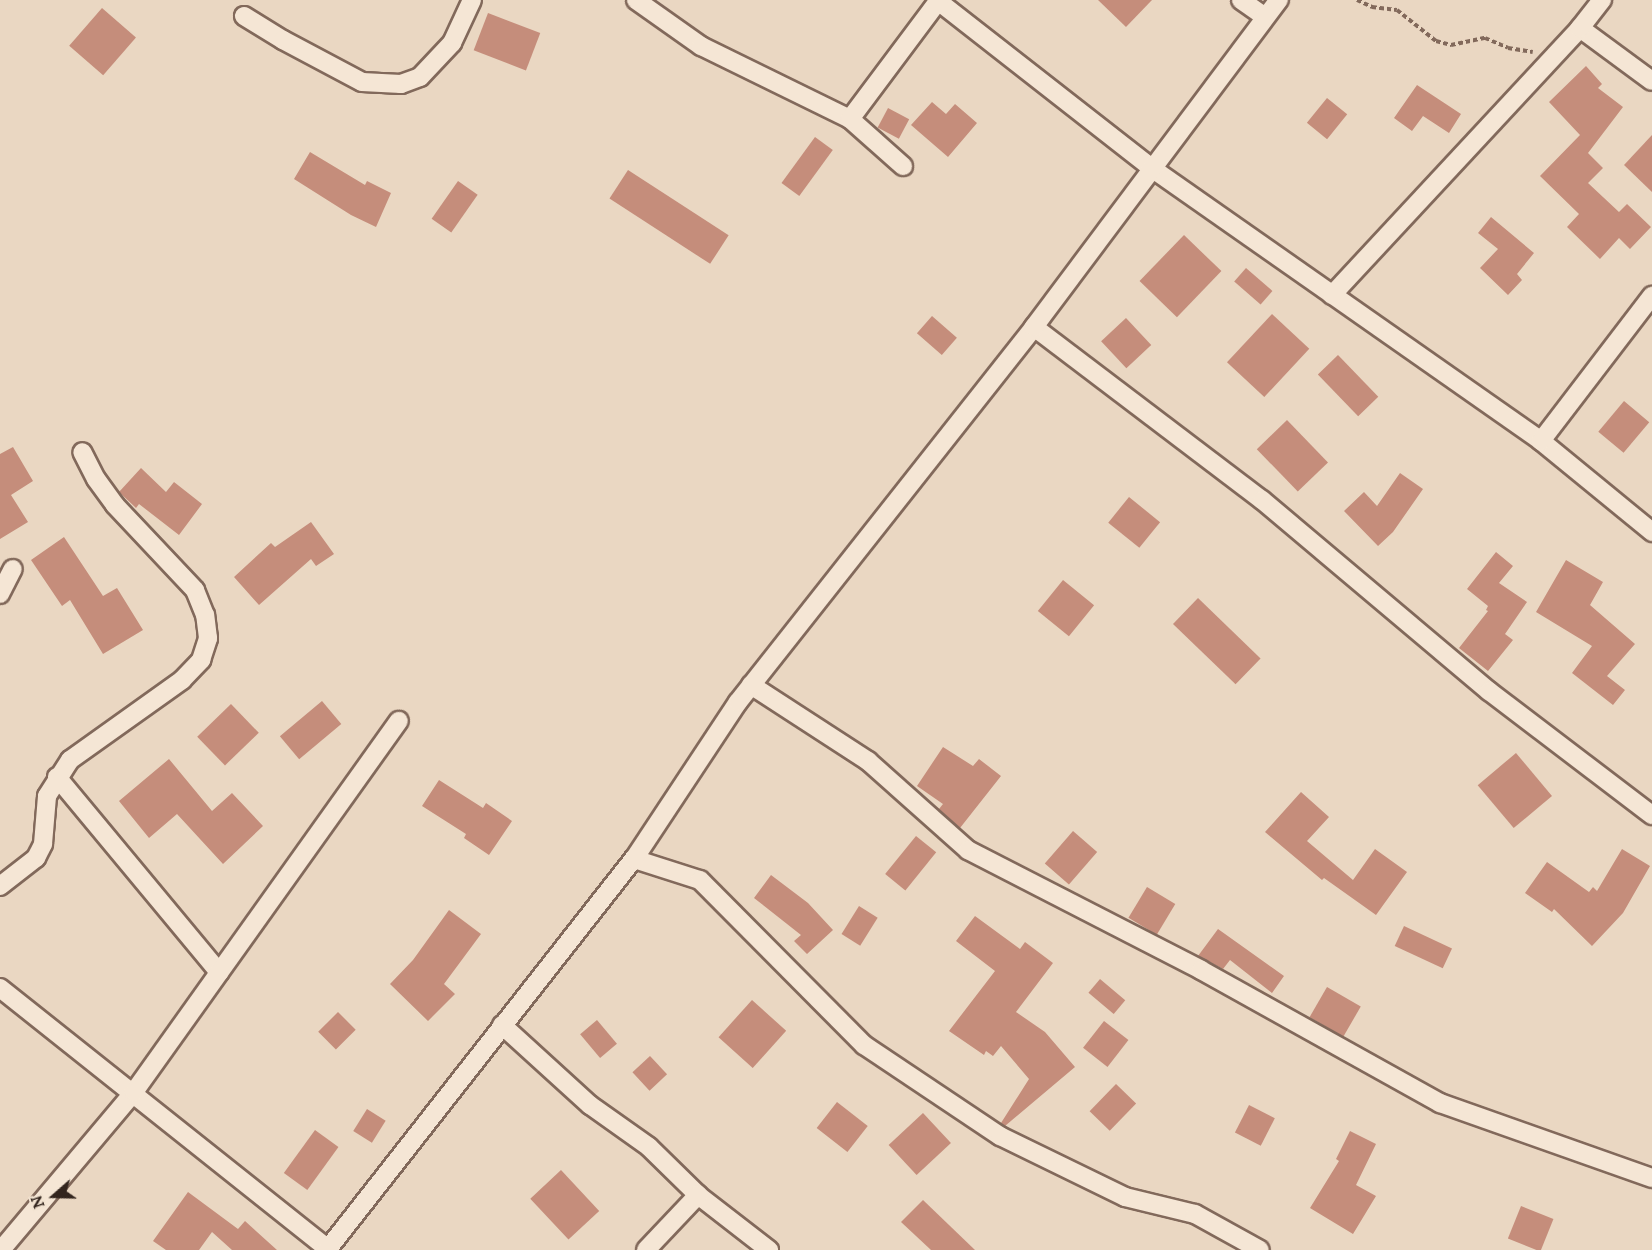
<!DOCTYPE html>
<html>
<head>
<meta charset="utf-8">
<style>
	body { margin:0 }
	#map { position:relative; width:1652px; height:1250px; overflow:hidden; background:#ead7c2; font-family:Lora,serif }
	div>[style] { position:absolute }
	.building>* { inset:0; background:#c58d7b; transform-origin:0 0 }
	.path>* { height:4px; margin-top:-2px; transform-origin:0; background:repeating-linear-gradient(90deg,#82695b 0 4.5px,transparent 0 7.5px) }
	.roads { filter:drop-shadow(2px 0 #82695b) drop-shadow(-2px 0 #82695b) drop-shadow(0 2px #82695b) drop-shadow(0 -2px #82695b) }
	.street>* { height:18px; margin:-9px; padding:0 9px; transform-origin:9px; border-radius:9px; background:#f5e6d5 }
	span { translate:-50% -50%; white-space:nowrap; text-align:center; line-height:1.15; -webkit-text-stroke:5px #f2e3d1; paint-order:stroke }
	.north { position:absolute; left:24px; top:1166px; width:60px; height:60px; -webkit-text-stroke:4px #f2e3d1; paint-order:stroke; rotate:250deg; font-size:16px; font-weight:700; line-height:24px; text-align:center; color:#33251e }
	.north::after { content:''; display:block; margin:auto; width:21px; height:27px; background:#33251e; clip-path:polygon(50% 0,100% 100%,50% 72%,0 100%) }
</style>
</head>
<body>
<div id="map">
	<div class="building">
		<i style="clip-path:polygon(1098px 0,1152px 0,1126px 27px)"></i>
		<i style="left:102px;top:8px;width:45px;height:50px;rotate:41deg"></i>
		<i style="left:488px;top:13px;width:56px;height:40px;rotate:21deg"></i>
		<i style="clip-path:polygon(1586px 66px,1602px 84px,1598px 88px,1623px 107px,1588px 153px,1603px 168px,1588px 183px,1619px 212px,1627px 204px,1651px 227px,1630px 249px,1619px 238px,1600px 259px,1567px 227px,1579px 214px,1540px 176px,1580px 135px,1549px 102px)"></i>
		<i style="clip-path:polygon(1417px 85px,1461px 114px,1449px 133px,1423px 116px,1412px 131px,1394px 118px)"></i>
		<i style="left:1327px;top:98px;width:26px;height:32px;rotate:39deg"></i>
		<i style="clip-path:polygon(932px 102px,946px 114px,955px 104px,977px 123px,948px 157px,911px 125px)"></i>
		<i style="left:888px;top:108px;width:24px;height:22px;rotate:28deg"></i>
		<i style="clip-path:polygon(1652px 135px,1652px 192px,1624px 165px)"></i>
		<i style="left:815px;top:137px;width:22px;height:57px;rotate:36deg"></i>
		<i style="clip-path:polygon(310px 152px,365px 185px,367px 181px,391px 193px,376px 227px,351px 215px,294px 179px)"></i>
		<i style="left:628px;top:170px;width:120px;height:34px;rotate:33deg"></i>
		<i style="left:458px;top:181px;width:24px;height:46px;rotate:35deg"></i>
		<i style="clip-path:polygon(1491px 217px,1534px 253px,1517px 274px,1522px 280px,1508px 295px,1480px 268px,1498px 249px,1478px 233px)"></i>
		<i style="left:1184px;top:235px;width:52px;height:64px;rotate:44deg"></i>
		<i style="left:1246px;top:268px;width:35px;height:18px;rotate:41deg"></i>
		<i style="left:1272px;top:314px;width:51px;height:66px;rotate:43deg"></i>
		<i style="left:932px;top:316px;width:33px;height:23px;rotate:41deg"></i>
		<i style="left:1126px;top:318px;width:37px;height:34px;rotate:47deg"></i>
		<i style="left:1338px;top:355px;width:58px;height:28px;rotate:46deg"></i>
		<i style="left:1624px;top:401px;width:33px;height:40px;rotate:40deg"></i>
		<i style="left:1287px;top:420px;width:59px;height:42px;rotate:46deg"></i>
		<i style="clip-path:polygon(13px 447px,33px 481px,11px 495px,28px 522px,0 539px,0 454px)"></i>
		<i style="clip-path:polygon(141px 468px,166px 492px,174px 482px,202px 504px,179px 535px,139px 504px,136px 508px,119px 492px)"></i>
		<i style="clip-path:polygon(1400px 473px,1423px 489px,1393px 532px,1378px 546px,1344px 511px,1364px 492px,1377px 506px)"></i>
		<i style="left:1129px;top:497px;width:40px;height:33px;rotate:39deg"></i>
		<i style="clip-path:polygon(311px 522px,334px 554px,316px 566px,311px 559px,259px 605px,234px 577px,271px 543px,275px 547px)"></i>
		<i style="clip-path:polygon(64px 537px,103px 596px,117px 588px,143px 630px,103px 654px,70px 600px,62px 606px,31px 560px)"></i>
		<i style="clip-path:polygon(1496px 552px,1513px 566px,1499px 583px,1527px 602px,1505px 634px,1513px 640px,1488px 671px,1459px 648px,1488px 611px,1486px 610px,1488px 606px,1467px 589px)"></i>
		<i style="clip-path:polygon(1566px 560px,1603px 582px,1590px 605px,1635px 644px,1607px 676px,1625px 690px,1613px 705px,1572px 673px,1592px 646px,1536px 612px)"></i>
		<i style="left:1063px;top:580px;width:40px;height:40px;rotate:39deg"></i>
		<i style="left:1198px;top:598px;width:87px;height:36px;rotate:44deg"></i>
		<i style="left:322px;top:701px;width:30px;height:55px;rotate:50deg"></i>
		<i style="left:231px;top:704px;width:40px;height:47px;rotate:46deg"></i>
		<i style="clip-path:polygon(943px 747px,973px 766px,979px 759px,1001px 776px,960px 828px,939px 809px,943px 804px,917px 786px)"></i>
		<i style="left:1516px;top:753px;width:56px;height:50px;rotate:50deg"></i>
		<i style="clip-path:polygon(169px 759px,212px 811px,232px 793px,263px 826px,223px 864px,177px 814px,149px 838px,119px 801px)"></i>
		<i style="clip-path:polygon(439px 780px,483px 808px,486px 803px,512px 821px,489px 855px,464px 838px,466px 834px,422px 806px)"></i>
		<i style="clip-path:polygon(1301px 792px,1329px 817px,1307px 841px,1353px 880px,1375px 849px,1407px 872px,1376px 915px,1324px 878px,1322px 880px,1265px 832px)"></i>
		<i style="left:1073px;top:831px;width:32px;height:43px;rotate:41deg"></i>
		<i style="left:916px;top:836px;width:26px;height:49px;rotate:39deg"></i>
		<i style="clip-path:polygon(1622px 849px,1650px 866px,1623px 913px,1592px 946px,1554px 909px,1552px 912px,1525px 893px,1547px 862px,1589px 892px,1593px 887px,1597px 891px)"></i>
		<i style="clip-path:polygon(771px 875px,808px 903px,833px 930px,807px 954px,794px 941px,801px 935px,754px 898px)"></i>
		<i style="left:1147px;top:887px;width:33px;height:36px;rotate:31deg"></i>
		<i style="left:859px;top:906px;width:22px;height:33px;rotate:32deg"></i>
		<i style="clip-path:polygon(449px 910px,481px 934px,444px 984px,455px 994px,428px 1021px,390px 984px,413px 960px)"></i>
		<i style="clip-path:polygon(975px 916px,1020px 949px,1025px 942px,1053px 963px,1016px 1012px,1045px 1032px,1075px 1067px,1005px 1126px,1001px 1123px,1029px 1079px,1001px 1046px,993px 1056px,986px 1051px,984px 1055px,949px 1031px,995px 971px,956px 941px)"></i>
		<i style="left:1404px;top:926px;width:53px;height:22px;rotate:25deg"></i>
		<i style="clip-path:polygon(1218px 929px,1284px 976px,1272px 993px,1230px 960px,1223px 969px,1198px 956px)"></i>
		<i style="left:1100px;top:979px;width:33px;height:18px;rotate:40deg"></i>
		<i style="left:1327px;top:987px;width:39px;height:35px;rotate:30deg"></i>
		<i style="left:752px;top:1000px;width:46px;height:50px;rotate:42deg"></i>
		<i style="left:338px;top:1012px;width:25px;height:28px;rotate:45deg"></i>
		<i style="left:597px;top:1020px;width:31px;height:22px;rotate:50deg"></i>
		<i style="left:1104px;top:1021px;width:31px;height:34px;rotate:38deg"></i>
		<i style="left:650px;top:1056px;width:25px;height:24px;rotate:47deg"></i>
		<i style="left:1116px;top:1084px;width:28px;height:38px;rotate:44deg"></i>
		<i style="left:837px;top:1102px;width:39px;height:33px;rotate:38deg"></i>
		<i style="left:1249px;top:1105px;width:29px;height:31px;rotate:27deg"></i>
		<i style="left:367px;top:1109px;width:22px;height:26px;rotate:32deg"></i>
		<i style="left:923px;top:1113px;width:41px;height:47px;rotate:47deg"></i>
		<i style="left:315px;top:1130px;width:29px;height:53px;rotate:36deg"></i>
		<i style="clip-path:polygon(1350px 1131px,1376px 1144px,1356px 1185px,1376px 1196px,1353px 1234px,1310px 1208px,1339px 1161px,1336px 1159px)"></i>
		<i style="left:561px;top:1170px;width:56px;height:42px;rotate:47deg"></i>
		<i style="clip-path:polygon(188px 1192px,238px 1229px,245px 1221px,277px 1250px,232px 1250px,212px 1232px,199px 1250px,166px 1250px,153px 1241px)"></i>
		<i style="clip-path:polygon(923px 1200px,975px 1250px,931px 1250px,901px 1222px)"></i>
		<i style="left:1521px;top:1206px;width:35px;height:35px;rotate:22deg"></i>
	</div>
	<div class="path">
		<i style="left:1357px;top:0;width:17px;rotate:25deg"></i>
		<i style="left:1372px;top:7px;width:25px;rotate:7deg"></i>
		<i style="left:1397px;top:10px;width:50px;rotate:38.5deg"></i>
		<i style="left:1436px;top:41px;width:16px;rotate:15deg"></i>
		<i style="left:1451px;top:45px;width:35px;rotate:-12deg"></i>
		<i style="left:1485px;top:38px;width:25px;rotate:23deg"></i>
		<i style="left:1508px;top:48px;width:25px;rotate:9deg"></i>
	</div>
	<div class="roads">
		<div class="street">
			<i style="left:636px;top:0;width:80px;rotate:35.3deg"></i>
			<i style="left:701px;top:46px;width:166px;rotate:26.1deg"></i>
			<i style="left:850px;top:119px;width:71px;rotate:41.6deg"></i>
			<i style="left:1241px;top:0;width:29px;rotate:35deg"></i>
			<i style="left:938px;top:1px;width:273px;rotate:38deg"></i>
			<i style="left:1153px;top:169px;width:474px;rotate:35deg"></i>
			<i style="left:1541px;top:441px;width:144px;rotate:39.3deg"></i>
			<i style="left:244px;top:16px;width:46px;rotate:31.6deg"></i>
			<i style="left:283px;top:40px;width:89px;rotate:28deg"></i>
			<i style="left:362px;top:82px;width:39px;rotate:3deg"></i>
			<i style="left:401px;top:84px;width:20px;rotate:-20deg"></i>
			<i style="left:420px;top:77px;width:47px;rotate:-46.7deg"></i>
			<i style="left:452px;top:43px;width:47px;rotate:-65.1deg"></i>
			<i style="left:1580px;top:28px;width:89px;rotate:36.4deg"></i>
			<i style="left:850px;top:119px;width:149px;rotate:-53.2deg"></i>
			<i style="left:1332px;top:295px;width:364px;rotate:-47.1deg"></i>
			<i style="left:1580px;top:28px;width:36px;rotate:-52deg"></i>
			<i style="left:1034px;top:327px;width:286px;rotate:37.2deg"></i>
			<i style="left:1262px;top:500px;width:297px;rotate:40.1deg"></i>
			<i style="left:1489px;top:691px;width:205px;rotate:37.3deg"></i>
			<i style="left:1541px;top:441px;width:183px;rotate:-52.6deg"></i>
			<i style="left:0;top:594px;width:28px;rotate:-63deg"></i>
			<i style="left:751px;top:685px;width:140px;rotate:33deg"></i>
			<i style="left:868px;top:761px;width:134px;rotate:41.7deg"></i>
			<i style="left:968px;top:850px;width:262px;rotate:27.2deg"></i>
			<i style="left:1201px;top:970px;width:274px;rotate:29.1deg"></i>
			<i style="left:1440px;top:1103px;width:225px;rotate:19.5deg"></i>
			<i style="left:57px;top:777px;width:254px;rotate:50.3deg"></i>
			<i style="left:634px;top:859px;width:69px;rotate:17.7deg"></i>
			<i style="left:700px;top:880px;width:233px;rotate:45.2deg"></i>
			<i style="left:864px;top:1045px;width:164px;rotate:33.8deg"></i>
			<i style="left:1000px;top:1136px;width:139px;rotate:26deg"></i>
			<i style="left:1125px;top:1197px;width:72px;rotate:13.7deg"></i>
			<i style="left:1195px;top:1214px;width:74px;rotate:29deg"></i>
			<i style="left:0;top:886px;width:46px;rotate:-37.9deg"></i>
			<i style="left:36px;top:858px;width:16px;rotate:-63deg"></i>
			<i style="left:43px;top:844px;width:48px;rotate:-85.2deg"></i>
			<i style="left:47px;top:796px;width:43px;rotate:-57.4deg"></i>
			<i style="left:70px;top:760px;width:138px;rotate:-35.5deg"></i>
			<i style="left:182px;top:680px;width:28px;rotate:-46deg"></i>
			<i style="left:201px;top:660px;width:23px;rotate:-72deg"></i>
			<i style="left:208px;top:638px;width:23px;rotate:-97deg"></i>
			<i style="left:205px;top:615px;width:27px;rotate:-112deg"></i>
			<i style="left:195px;top:590px;width:117px;rotate:-133.3deg"></i>
			<i style="left:115px;top:505px;width:32px;rotate:-126deg"></i>
			<i style="left:96px;top:479px;width:30px;rotate:-117deg"></i>
			<i style="left:0;top:988px;width:419px;rotate:38.5deg"></i>
			<i style="left:502px;top:1025px;width:119px;rotate:42.3deg"></i>
			<i style="left:590px;top:1105px;width:72px;rotate:35.4deg"></i>
			<i style="left:649px;top:1147px;width:69px;rotate:44.4deg"></i>
			<i style="left:698px;top:1195px;width:90px;rotate:37.8deg"></i>
			<i style="left:1px;top:1250px;width:207px;rotate:-49.9deg"></i>
			<i style="left:134px;top:1092px;width:456px;rotate:-54.5deg"></i>
			<i style="left:327px;top:1250px;width:497px;rotate:-51.9deg"></i>
			<i style="left:634px;top:859px;width:188px;rotate:-56.5deg"></i>
			<i style="left:738px;top:702px;width:478px;rotate:-51.7deg"></i>
			<i style="left:1034px;top:327px;width:409px;rotate:-53.2deg"></i>
			<i style="left:646px;top:1250px;width:76px;rotate:-46.6deg"></i>
		</div>
	</div>
	<div class="north">N</div>
</div>
</body>
</html>
